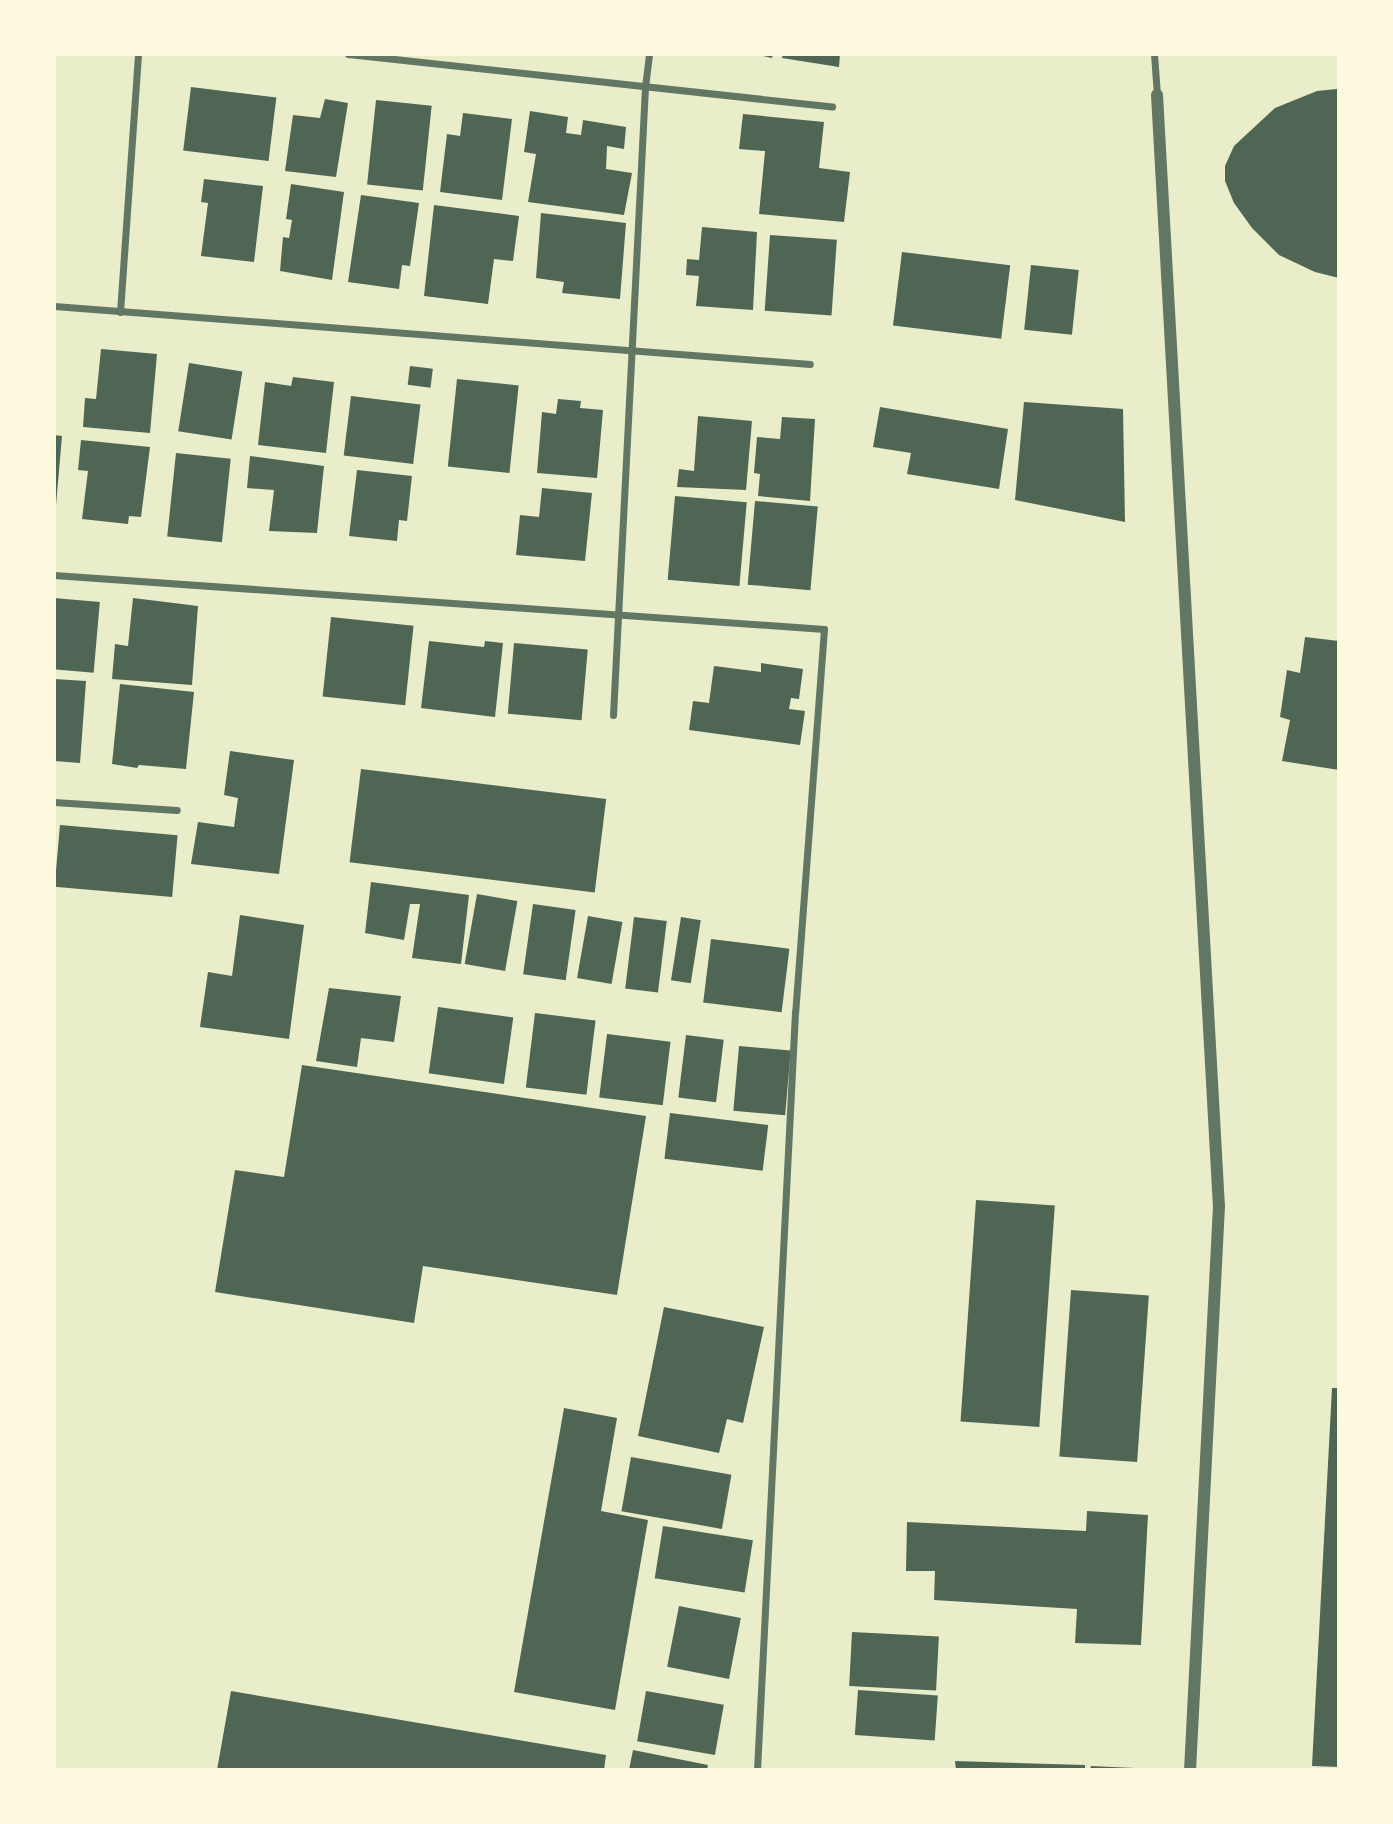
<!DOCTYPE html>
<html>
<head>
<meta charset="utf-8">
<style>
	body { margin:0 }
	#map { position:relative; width:1393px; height:1824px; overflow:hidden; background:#e9edc9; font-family:"DejaVu Sans",sans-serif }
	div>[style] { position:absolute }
	.building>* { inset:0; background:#4f6655; transform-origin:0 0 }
	.minor>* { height:7px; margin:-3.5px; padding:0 3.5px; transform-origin:3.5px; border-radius:3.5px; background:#617663 }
	.tertiary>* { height:12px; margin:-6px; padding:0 6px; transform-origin:6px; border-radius:6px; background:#617663 }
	span { translate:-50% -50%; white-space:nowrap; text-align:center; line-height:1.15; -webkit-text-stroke:6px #fefae0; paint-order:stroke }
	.frame { position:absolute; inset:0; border:56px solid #fefae0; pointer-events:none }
</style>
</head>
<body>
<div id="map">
	<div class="building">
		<i style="clip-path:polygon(754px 54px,773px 54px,772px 58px)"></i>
		<i style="clip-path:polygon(783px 54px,840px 54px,839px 67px,782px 58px)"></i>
		<i style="left:191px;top:87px;width:86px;height:64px;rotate:7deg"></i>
		<i style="clip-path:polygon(1337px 89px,1339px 90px,1339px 278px,1315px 272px,1279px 255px,1252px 228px,1234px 203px,1225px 181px,1225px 166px,1234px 146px,1275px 108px,1317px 91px)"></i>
		<i style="clip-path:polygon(325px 99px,348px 103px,336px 177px,285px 171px,293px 115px,320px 118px)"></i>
		<i style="left:376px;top:100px;width:56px;height:85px;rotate:6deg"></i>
		<i style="clip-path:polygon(530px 111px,568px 117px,566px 133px,581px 135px,583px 120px,626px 127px,624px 149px,607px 146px,606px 169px,632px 173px,624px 215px,528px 202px,536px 154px,524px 152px)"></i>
		<i style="clip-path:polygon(463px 113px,512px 119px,502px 200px,440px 192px,447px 134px,460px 136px)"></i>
		<i style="clip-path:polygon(743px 114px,824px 122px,819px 168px,850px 172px,844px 222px,759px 214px,765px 151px,739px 149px)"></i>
		<i style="clip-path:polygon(204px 179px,263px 186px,254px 262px,201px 256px,208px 203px,201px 202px)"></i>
		<i style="clip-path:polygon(291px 184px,344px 192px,332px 280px,280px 271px,283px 237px,289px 238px,292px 220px,286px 219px)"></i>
		<i style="clip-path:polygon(361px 195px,419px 203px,410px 266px,402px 265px,399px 289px,348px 282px)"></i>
		<i style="clip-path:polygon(434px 205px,519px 216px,513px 261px,494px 259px,488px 304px,424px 296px)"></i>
		<i style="clip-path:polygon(541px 213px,626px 223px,620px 299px,562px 293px,564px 282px,536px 278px)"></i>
		<i style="clip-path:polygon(702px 227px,757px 232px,753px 310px,696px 306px,699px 276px,686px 275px,687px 259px,699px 260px)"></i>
		<i style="left:770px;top:235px;width:67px;height:76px;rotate:4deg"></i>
		<i style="left:902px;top:252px;width:109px;height:74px;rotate:7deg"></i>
		<i style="left:1031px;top:265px;width:48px;height:65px;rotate:6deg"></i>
		<i style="clip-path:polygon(101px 349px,157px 354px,150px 433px,83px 427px,85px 398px,96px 399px)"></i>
		<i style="left:189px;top:363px;width:54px;height:69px;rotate:9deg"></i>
		<i style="left:410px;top:366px;width:23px;height:19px;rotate:7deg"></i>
		<i style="clip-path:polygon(293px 377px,334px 382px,326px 453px,258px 445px,265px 382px,291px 386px)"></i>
		<i style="left:457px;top:379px;width:62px;height:88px;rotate:6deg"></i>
		<i style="left:351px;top:396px;width:70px;height:60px;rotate:7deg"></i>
		<i style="clip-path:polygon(558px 399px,581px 401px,580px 408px,603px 410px,597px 478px,537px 473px,542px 412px,556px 414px)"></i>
		<i style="clip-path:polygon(1024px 402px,1123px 409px,1125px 522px,1015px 500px)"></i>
		<i style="clip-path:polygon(880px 407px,1008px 429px,999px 489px,907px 474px,911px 453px,873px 447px)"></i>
		<i style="clip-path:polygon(698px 416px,752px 421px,746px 490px,677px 487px,679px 469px,694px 471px)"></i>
		<i style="clip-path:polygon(782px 417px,815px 419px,810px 501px,758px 496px,760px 474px,754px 473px,757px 437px,780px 439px)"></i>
		<i style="clip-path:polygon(54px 435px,62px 436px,56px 505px,54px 505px)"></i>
		<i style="clip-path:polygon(81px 440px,150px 447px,141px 517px,129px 516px,128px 524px,82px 519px,88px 471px,78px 470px)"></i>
		<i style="left:176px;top:453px;width:55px;height:84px;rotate:6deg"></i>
		<i style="clip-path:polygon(250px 456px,324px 466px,317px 533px,269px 531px,274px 490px,247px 488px)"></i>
		<i style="clip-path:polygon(357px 470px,412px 476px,407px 521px,399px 520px,397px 541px,349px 536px)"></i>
		<i style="clip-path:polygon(542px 488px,592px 493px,585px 561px,516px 555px,520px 515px,539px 517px)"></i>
		<i style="left:675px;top:496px;width:72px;height:84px;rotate:5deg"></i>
		<i style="left:755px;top:501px;width:63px;height:84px;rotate:5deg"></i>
		<i style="left:54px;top:598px;width:46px;height:71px;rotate:5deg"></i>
		<i style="clip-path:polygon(133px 598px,198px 606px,192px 685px,112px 679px,115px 644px,128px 646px)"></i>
		<i style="left:331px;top:617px;width:83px;height:80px;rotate:6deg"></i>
		<i style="clip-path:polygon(1305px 637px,1339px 641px,1339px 770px,1282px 761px,1290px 720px,1280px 717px,1287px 670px,1300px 673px)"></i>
		<i style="clip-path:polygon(429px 641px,484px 647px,485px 641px,503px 643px,495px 717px,421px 708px)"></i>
		<i style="left:514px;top:643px;width:74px;height:71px;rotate:5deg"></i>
		<i style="clip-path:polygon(761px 663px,803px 669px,799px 699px,791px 698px,789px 709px,805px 711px,800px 745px,689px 730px,693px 701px,709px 703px,714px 666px,761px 672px)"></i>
		<i style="clip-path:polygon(54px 679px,86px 681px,80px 763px,54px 761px)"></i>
		<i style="clip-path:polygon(120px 684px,194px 692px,186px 769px,139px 765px,137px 768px,112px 764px)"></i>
		<i style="clip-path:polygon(230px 751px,294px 760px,279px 874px,191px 864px,198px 822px,234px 827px,238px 798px,224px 795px)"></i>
		<i style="left:361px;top:769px;width:247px;height:94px;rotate:7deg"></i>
		<i style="left:60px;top:825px;width:118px;height:62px;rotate:5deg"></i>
		<i style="clip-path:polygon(371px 882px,469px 895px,461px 964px,412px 958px,420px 904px,410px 904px,404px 940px,365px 933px)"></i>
		<i style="left:477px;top:894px;width:41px;height:71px;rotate:10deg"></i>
		<i style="left:533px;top:904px;width:43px;height:71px;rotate:8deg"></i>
		<i style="clip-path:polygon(240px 915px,304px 925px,289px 1039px,200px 1027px,208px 972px,232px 976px)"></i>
		<i style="left:588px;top:916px;width:35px;height:63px;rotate:10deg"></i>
		<i style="left:634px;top:917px;width:33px;height:72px;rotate:7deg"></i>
		<i style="left:681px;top:917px;width:20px;height:64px;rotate:9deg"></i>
		<i style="left:711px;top:939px;width:79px;height:64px;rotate:7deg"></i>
		<i style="clip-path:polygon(329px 988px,401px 996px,394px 1042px,361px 1038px,357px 1067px,316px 1061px)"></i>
		<i style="left:438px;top:1007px;width:76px;height:67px;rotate:8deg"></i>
		<i style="left:535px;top:1013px;width:61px;height:75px;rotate:7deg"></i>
		<i style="left:607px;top:1034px;width:64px;height:64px;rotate:7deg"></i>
		<i style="left:686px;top:1035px;width:38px;height:63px;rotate:7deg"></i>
		<i style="left:739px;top:1046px;width:52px;height:65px;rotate:5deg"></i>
		<i style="clip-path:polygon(302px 1065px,646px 1116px,617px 1295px,423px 1266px,414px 1323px,215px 1292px,235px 1170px,284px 1177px)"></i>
		<i style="left:670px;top:1113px;width:99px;height:46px;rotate:7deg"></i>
		<i style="left:976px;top:1200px;width:79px;height:222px;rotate:4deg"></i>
		<i style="left:1071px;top:1290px;width:78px;height:167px;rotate:4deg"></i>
		<i style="clip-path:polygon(664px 1307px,764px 1327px,743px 1423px,727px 1419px,719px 1453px,638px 1436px)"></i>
		<i style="clip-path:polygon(1332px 1388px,1339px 1388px,1339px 1767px,1312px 1766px)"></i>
		<i style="clip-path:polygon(564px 1408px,617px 1418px,601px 1511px,648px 1520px,615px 1710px,514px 1692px)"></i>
		<i style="left:631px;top:1457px;width:102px;height:55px;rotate:10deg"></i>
		<i style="clip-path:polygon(1087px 1511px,1148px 1515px,1141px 1645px,1075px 1643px,1077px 1609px,934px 1600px,935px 1571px,906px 1571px,907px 1522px,1086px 1531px)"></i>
		<i style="left:663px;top:1526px;width:91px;height:53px;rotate:9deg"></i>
		<i style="left:679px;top:1606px;width:63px;height:62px;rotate:11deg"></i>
		<i style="left:852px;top:1632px;width:87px;height:54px;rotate:3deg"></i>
		<i style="left:858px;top:1690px;width:80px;height:45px;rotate:4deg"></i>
		<i style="clip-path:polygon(231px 1691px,606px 1755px,604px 1770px,217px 1770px)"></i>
		<i style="left:646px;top:1691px;width:79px;height:51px;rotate:10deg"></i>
		<i style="clip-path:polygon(633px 1750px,708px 1765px,707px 1770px,629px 1770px)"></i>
		<i style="clip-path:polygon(955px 1761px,1085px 1765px,1085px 1770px,956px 1770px)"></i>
		<i style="clip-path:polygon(1091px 1766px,1135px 1768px,1135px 1770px,1090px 1770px)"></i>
	</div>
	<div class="minor">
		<i style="left:348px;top:54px;width:487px;rotate:6.2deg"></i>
		<i style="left:1154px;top:54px;width:41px;rotate:85.8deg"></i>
		<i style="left:54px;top:306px;width:758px;rotate:4.39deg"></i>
		<i style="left:120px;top:312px;width:259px;rotate:-86deg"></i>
		<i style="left:54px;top:575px;width:772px;rotate:4.01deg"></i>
		<i style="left:824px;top:629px;width:384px;rotate:94.3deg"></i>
		<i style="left:795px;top:1012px;width:759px;rotate:92.87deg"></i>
		<i style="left:613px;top:715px;width:629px;rotate:-87.08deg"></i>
		<i style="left:645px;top:87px;width:33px;rotate:-83deg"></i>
		<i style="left:54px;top:802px;width:123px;rotate:3.7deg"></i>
	</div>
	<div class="tertiary">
		<i style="left:1157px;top:95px;width:1113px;rotate:86.81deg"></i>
		<i style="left:1219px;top:1206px;width:565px;rotate:92.94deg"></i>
	</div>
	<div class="frame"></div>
</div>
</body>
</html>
